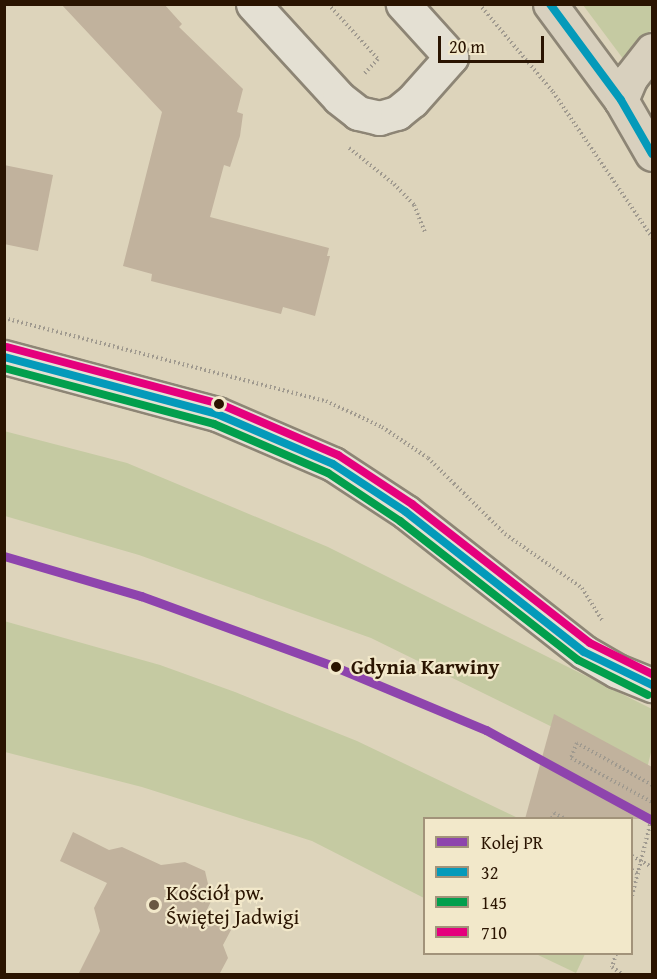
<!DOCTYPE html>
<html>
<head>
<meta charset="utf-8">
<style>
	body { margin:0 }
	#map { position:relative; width:657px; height:979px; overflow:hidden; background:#ddd4bb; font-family:"Gentium Book Plus",serif }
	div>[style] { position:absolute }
	.green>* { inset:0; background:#c5caa2 }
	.building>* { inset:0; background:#c1b29d }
	.path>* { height:4px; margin-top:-2px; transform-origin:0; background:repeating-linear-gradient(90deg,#a09a8f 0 1.5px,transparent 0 4.5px) }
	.roads { filter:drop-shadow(2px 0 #8d8575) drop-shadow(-2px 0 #8d8575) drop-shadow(0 2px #8d8575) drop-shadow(0 -2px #8d8575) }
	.minor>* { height:33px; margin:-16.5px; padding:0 16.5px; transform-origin:16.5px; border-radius:16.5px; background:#e4e0d3 }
	.major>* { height:33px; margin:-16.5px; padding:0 16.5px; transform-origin:16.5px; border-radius:16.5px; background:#d8d0be }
	.path-bridge>* { height:4px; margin-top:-2px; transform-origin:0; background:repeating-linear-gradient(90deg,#a09a8f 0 1.5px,transparent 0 4.5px) }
	.bus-1>* { height:8px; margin:-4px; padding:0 4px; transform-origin:4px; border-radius:4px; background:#049aba }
	.bus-2>* { height:8px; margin:-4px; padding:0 4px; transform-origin:4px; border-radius:4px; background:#029f4d }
	.bus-3>* { height:8px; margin:-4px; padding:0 4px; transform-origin:4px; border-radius:4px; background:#e5007d }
	.rail-1>* { height:9px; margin:-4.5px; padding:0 4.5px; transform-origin:4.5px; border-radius:4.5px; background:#8e44ad }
	.dots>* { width:16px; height:16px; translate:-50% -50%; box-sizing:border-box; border:3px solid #f2e8ca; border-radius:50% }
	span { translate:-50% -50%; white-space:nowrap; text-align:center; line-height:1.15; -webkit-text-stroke:4.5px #f2e8ca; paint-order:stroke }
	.stop-label { font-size:21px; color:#2a1401; font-weight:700 }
	.left { translate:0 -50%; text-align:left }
	.poi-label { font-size:21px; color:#2a1401 }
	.frame { position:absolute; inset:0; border:6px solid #2a1401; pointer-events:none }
	.legend { position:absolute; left:423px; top:817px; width:210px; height:138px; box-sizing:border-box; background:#f2e8ca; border:2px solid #a2937a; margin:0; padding:8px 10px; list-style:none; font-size:18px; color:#2a1401 }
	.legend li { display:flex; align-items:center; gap:12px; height:30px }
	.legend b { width:30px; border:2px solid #a2937a }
	.scale { position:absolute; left:438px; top:36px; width:106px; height:27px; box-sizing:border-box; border:3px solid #2a1401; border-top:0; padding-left:8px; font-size:18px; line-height:21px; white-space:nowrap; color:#2a1401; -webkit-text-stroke:4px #f2e8ca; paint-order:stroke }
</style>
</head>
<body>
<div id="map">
	<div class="green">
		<i style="clip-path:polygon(583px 5px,652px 5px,652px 29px,624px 60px)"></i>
		<i style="clip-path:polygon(4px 431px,127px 463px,328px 547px,652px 709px,652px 748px,646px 773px,371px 638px,139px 555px,5px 516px)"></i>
		<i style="clip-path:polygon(4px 621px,160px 665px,235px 692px,357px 741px,518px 818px,424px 818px,424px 898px,312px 841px,142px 787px,5px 752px)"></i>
		<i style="clip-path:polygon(536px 954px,585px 954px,576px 973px)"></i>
	</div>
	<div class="building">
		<i style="clip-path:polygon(61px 4px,164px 4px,182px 24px,179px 27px,243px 89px,237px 112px,243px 114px,240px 136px,230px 167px,224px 165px,210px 217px,329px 248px,327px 256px,330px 256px,315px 316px,283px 307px,281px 314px,151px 281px,152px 274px,123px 266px,162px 112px)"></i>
		<i style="clip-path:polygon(4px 165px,53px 175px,38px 251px,4px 244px)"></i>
		<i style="clip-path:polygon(554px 714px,652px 767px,652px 819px,525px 819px)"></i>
		<i style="clip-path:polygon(73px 832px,109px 850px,122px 847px,161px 865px,185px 862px,205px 871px,209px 888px,216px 891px,203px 918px,231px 930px,223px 945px,228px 958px,219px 975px,78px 975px,100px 931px,94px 908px,107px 883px,60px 861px)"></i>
	</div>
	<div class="path">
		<i style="left:328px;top:4px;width:74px;rotate:47.7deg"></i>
		<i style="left:378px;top:59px;width:21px;rotate:133deg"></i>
		<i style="left:479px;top:4px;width:115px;rotate:49.9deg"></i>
		<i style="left:553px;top:92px;width:176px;rotate:55.7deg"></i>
		<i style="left:349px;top:148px;width:58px;rotate:38.7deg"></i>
		<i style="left:394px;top:184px;width:29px;rotate:46deg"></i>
		<i style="left:414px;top:205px;width:29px;rotate:68deg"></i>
		<i style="left:4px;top:318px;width:333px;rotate:14.5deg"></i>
		<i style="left:326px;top:401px;width:62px;rotate:24.9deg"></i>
		<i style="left:382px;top:427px;width:55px;rotate:34deg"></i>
		<i style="left:428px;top:458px;width:108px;rotate:44.6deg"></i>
		<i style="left:505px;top:534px;width:94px;rotate:35deg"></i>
		<i style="left:582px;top:588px;width:38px;rotate:58deg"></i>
		<i style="left:652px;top:785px;width:86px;rotate:-150.8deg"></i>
		<i style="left:577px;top:743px;width:16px;rotate:112deg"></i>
		<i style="left:571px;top:758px;width:92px;rotate:28.5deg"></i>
		<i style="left:552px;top:818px;width:5px;rotate:-68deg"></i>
		<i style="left:554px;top:813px;width:11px;rotate:27deg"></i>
		<i style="left:632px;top:856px;width:23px;rotate:29deg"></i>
		<i style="left:632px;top:870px;width:7px;rotate:34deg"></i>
		<i style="left:616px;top:954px;width:14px;rotate:107deg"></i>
		<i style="left:612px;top:967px;width:12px;rotate:35deg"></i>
	</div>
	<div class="roads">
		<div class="minor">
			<i style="left:253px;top:4px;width:127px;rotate:47.5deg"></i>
			<i style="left:339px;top:98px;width:24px;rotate:38deg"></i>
			<i style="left:358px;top:113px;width:22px;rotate:13deg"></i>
			<i style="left:379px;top:118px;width:19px;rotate:-16deg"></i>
			<i style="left:397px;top:113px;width:19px;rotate:-39deg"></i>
			<i style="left:412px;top:101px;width:59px;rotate:-48.4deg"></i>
			<i style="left:451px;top:57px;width:72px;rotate:-132.2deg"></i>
			<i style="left:4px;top:357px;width:220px;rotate:15deg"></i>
			<i style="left:217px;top:414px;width:126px;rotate:23.3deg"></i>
			<i style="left:333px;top:464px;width:87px;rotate:33.3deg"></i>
			<i style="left:406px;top:512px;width:226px;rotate:38.2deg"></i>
			<i style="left:584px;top:652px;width:38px;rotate:30deg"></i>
			<i style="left:617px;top:671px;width:38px;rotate:22deg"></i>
		</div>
		<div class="major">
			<i style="left:550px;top:4px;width:119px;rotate:53.5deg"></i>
			<i style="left:621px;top:100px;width:62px;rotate:60.1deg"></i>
			<i style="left:621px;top:100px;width:25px;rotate:-67deg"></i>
			<i style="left:631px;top:77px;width:34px;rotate:-52deg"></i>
		</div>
	</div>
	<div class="path-bridge">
		<i style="left:632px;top:896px;width:81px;rotate:-75.8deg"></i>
	</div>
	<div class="bus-1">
		<i style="left:550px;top:4px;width:119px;rotate:53.5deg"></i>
		<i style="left:621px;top:100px;width:62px;rotate:60.1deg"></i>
		<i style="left:4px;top:357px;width:220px;rotate:15deg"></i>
		<i style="left:217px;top:414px;width:126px;rotate:23.3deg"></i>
		<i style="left:333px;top:464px;width:87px;rotate:33.3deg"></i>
		<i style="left:406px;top:512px;width:226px;rotate:38.2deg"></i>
		<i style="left:584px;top:652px;width:76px;rotate:25.9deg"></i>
	</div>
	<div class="bus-2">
		<i style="left:4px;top:368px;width:217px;rotate:14.9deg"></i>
		<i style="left:214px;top:424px;width:124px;rotate:23.3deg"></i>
		<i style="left:328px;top:473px;width:87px;rotate:33.7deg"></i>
		<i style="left:400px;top:521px;width:226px;rotate:38deg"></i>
		<i style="left:578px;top:660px;width:78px;rotate:26.6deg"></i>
	</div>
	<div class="bus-3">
		<i style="left:7px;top:347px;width:220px;rotate:15deg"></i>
		<i style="left:220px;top:404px;width:129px;rotate:23.4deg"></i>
		<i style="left:338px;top:455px;width:89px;rotate:33.5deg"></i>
		<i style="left:412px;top:504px;width:226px;rotate:38deg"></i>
		<i style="left:590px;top:643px;width:69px;rotate:26.6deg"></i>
	</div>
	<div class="rail-1">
		<i style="left:4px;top:556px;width:143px;rotate:16.3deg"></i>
		<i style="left:141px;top:596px;width:204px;rotate:20deg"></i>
		<i style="left:333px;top:666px;width:166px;rotate:22.7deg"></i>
		<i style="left:486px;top:730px;width:189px;rotate:28.5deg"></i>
	</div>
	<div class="dots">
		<i style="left:219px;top:404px;background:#2a1401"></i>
		<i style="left:336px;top:667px;background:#2a1401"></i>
		<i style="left:154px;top:905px;background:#695742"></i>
	</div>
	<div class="stop-label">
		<span class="left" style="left:351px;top:667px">Gdynia Karwiny</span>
	</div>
	<div class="poi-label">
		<span class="left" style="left:166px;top:905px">Kościół pw.<br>Świętej Jadwigi</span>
	</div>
	<div class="frame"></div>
	<ul class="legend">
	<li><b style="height:8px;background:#8e44ad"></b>Kolej PR</li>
	<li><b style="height:8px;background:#049aba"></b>32</li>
	<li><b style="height:8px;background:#029f4d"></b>145</li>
	<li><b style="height:8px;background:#e5007d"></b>710</li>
	</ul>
	<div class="scale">20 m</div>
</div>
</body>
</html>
